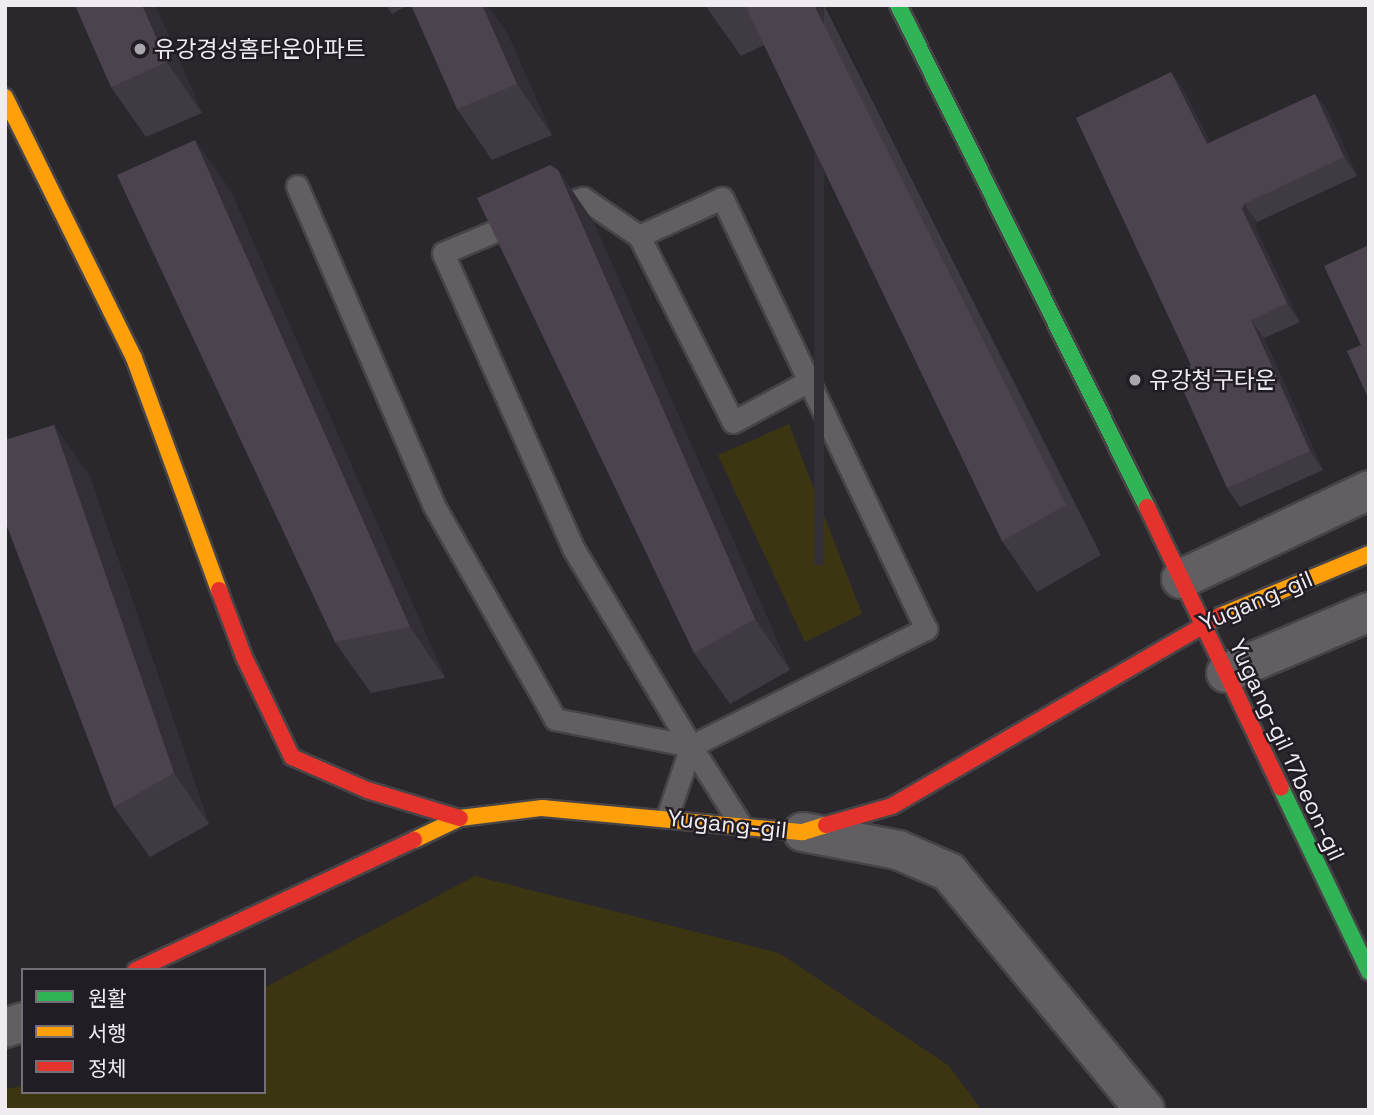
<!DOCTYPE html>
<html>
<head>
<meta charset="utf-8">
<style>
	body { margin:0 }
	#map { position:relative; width:1374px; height:1115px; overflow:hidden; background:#2b282d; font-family:"Space Grotesk","Noto Sans KR",sans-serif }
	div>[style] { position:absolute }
	.green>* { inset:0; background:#3b3512 }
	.roads { filter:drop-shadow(2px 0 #464447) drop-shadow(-2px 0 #464447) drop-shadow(0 2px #464447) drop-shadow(0 -2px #464447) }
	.lane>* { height:21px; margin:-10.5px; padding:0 10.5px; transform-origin:10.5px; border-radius:10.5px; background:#615f62 }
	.street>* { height:38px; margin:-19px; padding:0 19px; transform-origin:19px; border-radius:19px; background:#615f62 }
	.fast>* { height:16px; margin:-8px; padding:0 8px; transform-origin:8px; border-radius:8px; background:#30b455 }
	.slow>* { height:16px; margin:-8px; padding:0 8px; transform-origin:8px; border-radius:8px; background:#ff9f0a }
	.jam>* { height:16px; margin:-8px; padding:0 8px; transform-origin:8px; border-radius:8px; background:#e5322d }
	.wall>* { inset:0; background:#403a43 }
	.shaded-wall>* { inset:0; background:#342f37; transform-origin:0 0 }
	.building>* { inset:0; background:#4b434e }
	.dots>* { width:19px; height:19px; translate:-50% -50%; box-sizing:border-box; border:4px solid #221d24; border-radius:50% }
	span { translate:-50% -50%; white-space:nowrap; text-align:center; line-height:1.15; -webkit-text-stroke:5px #221d24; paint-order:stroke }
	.poi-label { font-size:23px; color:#efebf0 }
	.left { translate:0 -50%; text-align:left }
	.street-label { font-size:23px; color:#efebf0 }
	.frame { position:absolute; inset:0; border:7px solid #efebf0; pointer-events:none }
	.legend { position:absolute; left:21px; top:968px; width:245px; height:126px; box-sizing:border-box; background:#221d24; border:2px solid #746f76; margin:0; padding:9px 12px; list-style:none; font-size:21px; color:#efebf0 }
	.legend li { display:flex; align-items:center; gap:14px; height:35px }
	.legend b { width:35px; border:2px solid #746f76 }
</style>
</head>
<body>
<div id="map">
	<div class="green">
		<i style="clip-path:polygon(789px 424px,862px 614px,805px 642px,718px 455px)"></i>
		<i style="clip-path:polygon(475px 876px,779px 953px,948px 1065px,982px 1110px,5px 1110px,5px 1089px,23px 1086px,23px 1092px,264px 1092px,264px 988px)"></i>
	</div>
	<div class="roads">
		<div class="lane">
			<i style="left:297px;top:186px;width:346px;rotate:66.8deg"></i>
			<i style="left:433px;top:504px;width:247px;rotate:60.4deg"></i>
			<i style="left:555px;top:719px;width:139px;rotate:11.2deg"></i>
			<i style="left:691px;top:746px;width:263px;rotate:-26.5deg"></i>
			<i style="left:926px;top:629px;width:477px;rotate:-115.3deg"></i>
			<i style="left:722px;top:198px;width:91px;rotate:155.4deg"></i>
			<i style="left:552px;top:209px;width:33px;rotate:-20deg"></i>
			<i style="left:583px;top:198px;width:68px;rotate:34.2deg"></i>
			<i style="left:639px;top:236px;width:208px;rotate:63.2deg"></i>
			<i style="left:733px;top:422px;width:84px;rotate:-28.4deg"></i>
			<i style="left:519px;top:221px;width:82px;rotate:157.2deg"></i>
			<i style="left:443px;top:253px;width:322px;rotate:66.2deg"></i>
			<i style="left:573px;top:548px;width:230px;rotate:59.2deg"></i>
			<i style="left:667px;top:817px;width:75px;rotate:-71.3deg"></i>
			<i style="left:691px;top:746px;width:93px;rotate:57.7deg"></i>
		</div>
		<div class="street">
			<i style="left:1181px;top:579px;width:208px;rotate:-25.3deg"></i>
			<i style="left:1226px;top:673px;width:155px;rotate:-23.1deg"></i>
			<i style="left:803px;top:832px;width:97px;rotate:10.7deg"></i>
			<i style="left:898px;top:850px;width:56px;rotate:23.3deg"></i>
			<i style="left:949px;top:872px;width:308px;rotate:50.5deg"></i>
			<i style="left:5px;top:1028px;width:19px;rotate:-18deg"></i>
		</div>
		<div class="fast">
			<i style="left:898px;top:5px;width:560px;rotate:63.62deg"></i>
			<i style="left:1281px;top:788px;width:204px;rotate:64.4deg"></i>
		</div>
		<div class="slow">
			<i style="left:5px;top:97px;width:291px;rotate:63.7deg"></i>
			<i style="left:134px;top:358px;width:247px;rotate:69.9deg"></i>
			<i style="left:1220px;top:616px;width:161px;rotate:-22.6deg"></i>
			<i style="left:414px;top:840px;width:51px;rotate:-25.6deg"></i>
			<i style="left:460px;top:818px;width:83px;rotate:-7deg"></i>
			<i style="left:542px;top:808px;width:262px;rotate:5.3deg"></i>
			<i style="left:803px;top:832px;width:24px;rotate:-17deg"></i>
		</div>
		<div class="jam">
			<i style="left:1147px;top:507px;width:311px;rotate:64.5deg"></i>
			<i style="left:219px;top:590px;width:72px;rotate:69.5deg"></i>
			<i style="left:244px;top:657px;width:111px;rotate:64.4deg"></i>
			<i style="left:292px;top:757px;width:82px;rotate:23.7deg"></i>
			<i style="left:367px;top:790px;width:97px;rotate:16.8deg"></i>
			<i style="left:826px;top:825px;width:69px;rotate:-16.1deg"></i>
			<i style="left:892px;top:806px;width:379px;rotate:-30.1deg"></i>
			<i style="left:136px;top:970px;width:307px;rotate:-25.1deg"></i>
		</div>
	</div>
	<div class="wall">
		<i style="clip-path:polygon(75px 5px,155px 5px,202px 113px,146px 137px,111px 87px)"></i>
		<i style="clip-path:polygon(386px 5px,408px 5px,392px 14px)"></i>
		<i style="clip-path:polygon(482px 5px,487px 5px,508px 35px,552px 135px,492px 160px,457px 109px)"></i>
		<i style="clip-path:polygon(705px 5px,824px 5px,1101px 555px,1037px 592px,1002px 541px,764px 45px,741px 56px)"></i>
		<i style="clip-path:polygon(1171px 72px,1184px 91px,1210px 142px,1315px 94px,1328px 112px,1357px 176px,1257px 222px,1255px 227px,1300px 322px,1264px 338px,1323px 470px,1240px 507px,1227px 488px,1191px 365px)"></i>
		<i style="clip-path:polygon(558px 170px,593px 221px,790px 670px,730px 704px,694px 653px)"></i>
		<i style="clip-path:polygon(230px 190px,445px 678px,371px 693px,335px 642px)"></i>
		<i style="clip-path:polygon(89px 475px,209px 824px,150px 857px,114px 807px)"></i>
	</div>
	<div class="shaded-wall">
		<i style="clip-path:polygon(142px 5px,155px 5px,202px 113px,167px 62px)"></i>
		<i style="clip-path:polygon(482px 5px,487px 5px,508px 35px,552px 135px,517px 84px)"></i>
		<i style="left:814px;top:5px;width:10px;height:560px"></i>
		<i style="clip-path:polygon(1171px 72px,1184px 91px,1220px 162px,1207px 144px)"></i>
		<i style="clip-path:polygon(1315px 94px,1328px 112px,1357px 176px,1344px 157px)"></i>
		<i style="clip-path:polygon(195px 140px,230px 190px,445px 678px,410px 627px)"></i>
		<i style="clip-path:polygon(558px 170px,593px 221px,790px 670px,755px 619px)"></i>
		<i style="clip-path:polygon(1244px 204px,1257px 222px,1255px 227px,1300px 322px,1287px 303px,1242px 209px)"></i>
		<i style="clip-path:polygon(1251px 320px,1264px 338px,1323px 470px,1310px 451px)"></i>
		<i style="clip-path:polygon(54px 425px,89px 475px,209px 824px,174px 773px)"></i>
	</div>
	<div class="building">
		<i style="clip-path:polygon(75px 5px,142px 5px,167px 62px,111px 87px)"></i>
		<i style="clip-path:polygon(411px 5px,482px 5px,517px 84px,457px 109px)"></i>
		<i style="clip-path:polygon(745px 5px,814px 5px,1066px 505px,1002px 541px)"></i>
		<i style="clip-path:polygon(1171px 72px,1207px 144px,1315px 94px,1344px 157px,1244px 204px,1242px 209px,1287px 303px,1251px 320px,1310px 451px,1227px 488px,1175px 372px,1191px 365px,1076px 118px)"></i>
		<i style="clip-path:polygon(195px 140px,410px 627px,335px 642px,117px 175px)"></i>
		<i style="clip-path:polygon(550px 165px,558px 170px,755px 619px,694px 653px,477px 198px)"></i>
		<i style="clip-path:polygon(1369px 245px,1369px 400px,1347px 351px,1361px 345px,1324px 266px)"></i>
		<i style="clip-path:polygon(54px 425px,174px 773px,114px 807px,5px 521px,5px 440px)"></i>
	</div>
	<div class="dots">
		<i style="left:140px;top:49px;background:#aaa7ac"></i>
		<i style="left:1135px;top:380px;background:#aaa7ac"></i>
	</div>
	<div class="poi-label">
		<span class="left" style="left:154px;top:49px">유강경성홈타운아파트</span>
		<span class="left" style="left:1149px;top:380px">유강청구타운</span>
	</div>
	<div class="street-label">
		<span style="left:1256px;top:601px;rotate:-23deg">Yugang-gil</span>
		<span style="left:1287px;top:750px;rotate:65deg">Yugang-gil 17beon-gil</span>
		<span style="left:727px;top:824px;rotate:6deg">Yugang-gil</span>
	</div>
	<div class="frame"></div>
	<ul class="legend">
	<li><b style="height:9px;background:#30b455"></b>원활</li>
	<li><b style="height:9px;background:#ff9f0a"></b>서행</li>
	<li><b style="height:9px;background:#e5322d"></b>정체</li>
	</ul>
</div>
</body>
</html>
